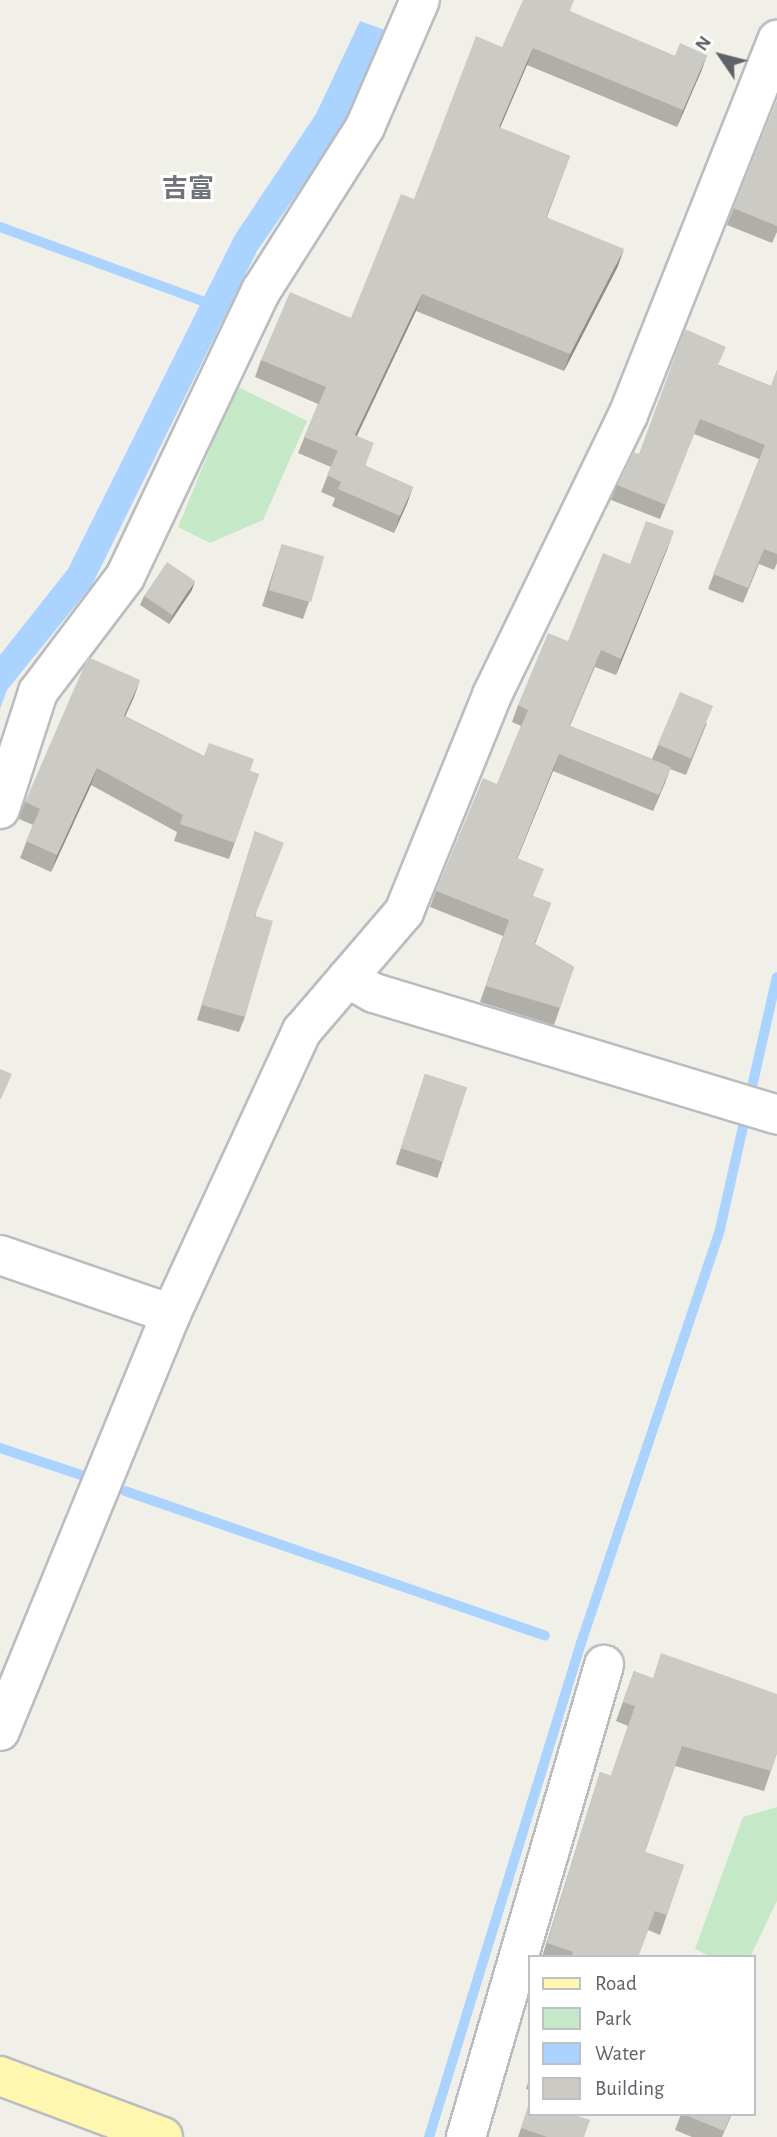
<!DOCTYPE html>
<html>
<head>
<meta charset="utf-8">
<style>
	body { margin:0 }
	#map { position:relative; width:777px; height:2137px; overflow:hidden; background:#f1f0e8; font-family:"Alegreya Sans","Noto Sans JP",sans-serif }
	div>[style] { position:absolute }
	.green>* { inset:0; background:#c5e8c7 }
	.water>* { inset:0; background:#aad4ff }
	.stream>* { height:10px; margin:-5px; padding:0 5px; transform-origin:5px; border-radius:5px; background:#aad4ff }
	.roads { filter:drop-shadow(2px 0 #babcc1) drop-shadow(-2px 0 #babcc1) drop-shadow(0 2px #babcc1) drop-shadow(0 -2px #babcc1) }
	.minor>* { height:38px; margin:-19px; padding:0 19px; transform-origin:19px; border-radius:19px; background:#fff }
	.major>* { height:38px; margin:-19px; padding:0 19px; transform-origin:19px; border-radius:19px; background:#fff7af }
	.wall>* { inset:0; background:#afaea9; transform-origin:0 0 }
	.shaded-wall>* { inset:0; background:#8f8d8a }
	.building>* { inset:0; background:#cccac5; transform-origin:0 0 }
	span { translate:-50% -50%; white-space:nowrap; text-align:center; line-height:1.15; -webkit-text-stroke:6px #fff; paint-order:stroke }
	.neighbourhood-label { font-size:26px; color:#70747a; font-weight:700 }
	.legend { position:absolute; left:528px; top:1955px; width:228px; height:161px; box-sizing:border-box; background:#fff; border:2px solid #bfc0c3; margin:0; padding:9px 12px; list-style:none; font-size:21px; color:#5f6268 }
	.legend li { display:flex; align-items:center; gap:14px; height:35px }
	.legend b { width:35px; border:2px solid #bfc0c3 }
	.north { position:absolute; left:686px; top:21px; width:70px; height:70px; -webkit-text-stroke:5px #fff; paint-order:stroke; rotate:305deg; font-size:19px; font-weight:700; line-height:28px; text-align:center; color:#5f6268 }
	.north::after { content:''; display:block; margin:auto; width:24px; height:32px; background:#5f6268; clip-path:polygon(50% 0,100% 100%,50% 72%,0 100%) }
</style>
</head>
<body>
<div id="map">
	<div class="green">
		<i style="clip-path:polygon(236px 386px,307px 421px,263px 520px,210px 543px,178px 527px)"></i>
		<i style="clip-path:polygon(777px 1807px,777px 1901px,750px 1957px,711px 1957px,695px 1949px,743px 1817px)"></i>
	</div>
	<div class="water">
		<i style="clip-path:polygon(360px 21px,385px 30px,342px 129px,257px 251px,92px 585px,7px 690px,0 709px,0 655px,68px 569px,235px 235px,316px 114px)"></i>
	</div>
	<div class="stream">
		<i style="left:0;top:227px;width:215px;rotate:20.1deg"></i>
		<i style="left:0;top:1448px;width:92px;rotate:18.4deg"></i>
		<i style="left:125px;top:1491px;width:444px;rotate:19deg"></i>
		<i style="left:429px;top:2137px;width:517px;rotate:-72.9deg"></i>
		<i style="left:581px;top:1643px;width:437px;rotate:-71.4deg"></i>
		<i style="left:720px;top:1229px;width:258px;rotate:-77.3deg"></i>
	</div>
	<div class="roads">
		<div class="minor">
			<i style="left:0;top:809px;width:123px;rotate:-72deg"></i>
			<i style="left:38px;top:692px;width:144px;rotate:-52.9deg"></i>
			<i style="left:125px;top:577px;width:317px;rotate:-64.6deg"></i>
			<i style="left:261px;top:291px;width:194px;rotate:-57.6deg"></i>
			<i style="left:365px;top:127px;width:138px;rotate:-66.6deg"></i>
			<i style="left:347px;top:978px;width:31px;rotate:29deg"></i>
			<i style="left:374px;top:993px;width:421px;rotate:16.8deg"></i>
			<i style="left:0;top:1255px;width:181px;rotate:19deg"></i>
			<i style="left:0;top:1731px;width:451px;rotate:-67.7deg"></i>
			<i style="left:171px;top:1314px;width:312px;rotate:-65.2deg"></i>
			<i style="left:302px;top:1031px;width:157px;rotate:-49.4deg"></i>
			<i style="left:404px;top:912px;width:234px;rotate:-67.9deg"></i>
			<i style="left:492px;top:695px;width:311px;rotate:-64.1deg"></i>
			<i style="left:628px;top:415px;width:404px;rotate:-68.3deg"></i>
			<i style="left:466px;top:2137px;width:492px;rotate:-73.7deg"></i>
		</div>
		<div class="major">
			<i style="left:0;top:2076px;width:174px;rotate:20.5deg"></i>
		</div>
	</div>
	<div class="wall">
		<i style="clip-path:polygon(570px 12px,675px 56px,707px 55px,677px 127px,527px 65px,500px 128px,570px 156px,547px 217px,618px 266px,564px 371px,416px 311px,357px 436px,366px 466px,413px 487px,394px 533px,332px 506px,335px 498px,321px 492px,331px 467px,298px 453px,318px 404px,255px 377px,261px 360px,351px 318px,414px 199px,502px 47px)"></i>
		<i style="clip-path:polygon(777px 101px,777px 232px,772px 243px,727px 225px)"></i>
		<i style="clip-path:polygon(719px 365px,771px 386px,777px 370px,777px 563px,774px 570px,759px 564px,743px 603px,708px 589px,759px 459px,694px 434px,660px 519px,611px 500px,617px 485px,639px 454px)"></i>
		<i style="clip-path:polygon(282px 544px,309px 602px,303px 619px,262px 606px)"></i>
		<i style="clip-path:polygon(668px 547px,616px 675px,595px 667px,570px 726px,652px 759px,658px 745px,707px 723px,686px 775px,670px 769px,653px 811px,553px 771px,517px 859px,533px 896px,551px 903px,535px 944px,574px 967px,554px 1025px,480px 1002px,503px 936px,430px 907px,436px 891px,497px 784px,521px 726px,512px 722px,518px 705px,630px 564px)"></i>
		<i style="clip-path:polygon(192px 590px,169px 624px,140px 605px,144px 596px)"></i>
		<i style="clip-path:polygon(134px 697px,125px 716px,204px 756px,259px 774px,229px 859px,174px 841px,177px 832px,91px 785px,51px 872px,20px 858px,33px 825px,19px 819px,25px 802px)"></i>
		<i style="clip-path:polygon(255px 831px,256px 916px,245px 1017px,239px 1032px,197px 1020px)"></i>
		<i style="left:425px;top:1074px;width:44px;height:95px;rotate:18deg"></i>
		<i style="clip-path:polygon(634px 1671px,777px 1753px,764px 1791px,675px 1766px,645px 1852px,684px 1865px,660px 1935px,648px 1930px,638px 1957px,542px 1957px,600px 1772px,611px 1776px,628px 1726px,616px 1721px)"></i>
		<i style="clip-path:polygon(530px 2076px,530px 2090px,526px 2089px)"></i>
		<i style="clip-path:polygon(530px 2101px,584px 2137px,518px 2137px)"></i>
		<i style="clip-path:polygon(681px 2114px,732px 2114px,722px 2137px,692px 2137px,675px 2130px)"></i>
	</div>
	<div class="shaded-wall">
		<i style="clip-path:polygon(533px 48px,527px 65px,493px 144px,499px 127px)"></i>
		<i style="clip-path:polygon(707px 55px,701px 72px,677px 127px,683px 110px)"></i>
		<i style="clip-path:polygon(624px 249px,618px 266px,564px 371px,570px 354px)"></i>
		<i style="clip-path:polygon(422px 294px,416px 311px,349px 452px,355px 435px)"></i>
		<i style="clip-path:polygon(413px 487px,407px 504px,394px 533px,400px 516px)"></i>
		<i style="clip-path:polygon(674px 531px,668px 547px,616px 675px,621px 659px)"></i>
		<i style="clip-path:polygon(195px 581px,192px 590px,169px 624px,173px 615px)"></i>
		<i style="clip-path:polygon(140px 680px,134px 697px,118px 732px,124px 716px)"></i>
		<i style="clip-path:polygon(559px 754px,553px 771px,511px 874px,517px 858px)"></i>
		<i style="clip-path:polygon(671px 767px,665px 783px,653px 811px,659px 795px)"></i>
		<i style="clip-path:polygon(97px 768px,91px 785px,51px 872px,57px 855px)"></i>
	</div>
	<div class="building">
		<i style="clip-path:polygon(523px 0,574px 0,570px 11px,675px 56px,680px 43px,707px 55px,683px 110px,533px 48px,499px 127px,570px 156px,546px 217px,624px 249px,570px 354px,422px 294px,355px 435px,374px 443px,365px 466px,413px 487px,400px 516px,338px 489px,341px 482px,327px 475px,338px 451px,304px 437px,326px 387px,261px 360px,290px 292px,351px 318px,401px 194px,414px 199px,476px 36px,502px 47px)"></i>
		<i style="clip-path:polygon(777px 101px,777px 226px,733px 208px)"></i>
		<i style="clip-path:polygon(685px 329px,726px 347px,718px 365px,771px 386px,777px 370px,777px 554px,764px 549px,748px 588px,713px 574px,765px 445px,700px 419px,666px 505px,617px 485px,633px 452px,639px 454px)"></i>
		<i style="clip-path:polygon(646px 521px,674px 531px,621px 659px,601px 650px,569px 726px,671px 767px,659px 795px,559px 754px,517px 858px,544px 869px,533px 896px,551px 903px,534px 944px,574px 967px,560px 1008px,486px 986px,509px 920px,436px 891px,483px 778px,497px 784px,528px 710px,518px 705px,548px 633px,568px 641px,603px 553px,630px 564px)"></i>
		<i style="left:282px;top:544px;width:44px;height:48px;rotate:16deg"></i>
		<i style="left:167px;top:562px;width:34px;height:41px;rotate:34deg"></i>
		<i style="clip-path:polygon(88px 657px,140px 680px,124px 716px,204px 756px,209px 743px,254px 759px,250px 771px,259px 774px,235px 843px,180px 824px,183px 815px,97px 768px,57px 855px,26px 841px,40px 809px,25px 802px)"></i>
		<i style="left:680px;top:692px;width:36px;height:57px;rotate:23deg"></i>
		<i style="clip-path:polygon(255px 831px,284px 843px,255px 916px,273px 921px,245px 1017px,202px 1005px)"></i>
		<i style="clip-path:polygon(0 1069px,12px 1074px,1px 1099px,0 1099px)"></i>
		<i style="left:425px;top:1074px;width:44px;height:78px;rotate:18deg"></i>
		<i style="clip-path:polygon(661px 1653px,777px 1694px,777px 1753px,771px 1771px,682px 1746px,645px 1852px,684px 1865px,667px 1915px,655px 1911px,638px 1957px,572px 1957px,573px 1952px,547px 1943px,600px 1772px,611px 1776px,635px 1706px,623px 1702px,634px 1671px,653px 1678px)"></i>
		<i style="clip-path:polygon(530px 2102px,530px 2114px,572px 2114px,590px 2120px,584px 2137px,547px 2137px,521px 2128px)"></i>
		<i style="clip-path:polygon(683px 2114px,731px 2114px,724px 2131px)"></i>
	</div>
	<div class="neighbourhood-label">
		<span style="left:188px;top:190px">吉富</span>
	</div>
	<ul class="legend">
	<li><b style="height:9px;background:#fff7af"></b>Road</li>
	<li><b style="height:19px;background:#c5e8c7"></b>Park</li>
	<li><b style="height:19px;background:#aad4ff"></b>Water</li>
	<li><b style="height:19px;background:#cccac5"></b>Building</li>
	</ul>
	<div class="north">N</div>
</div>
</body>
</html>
